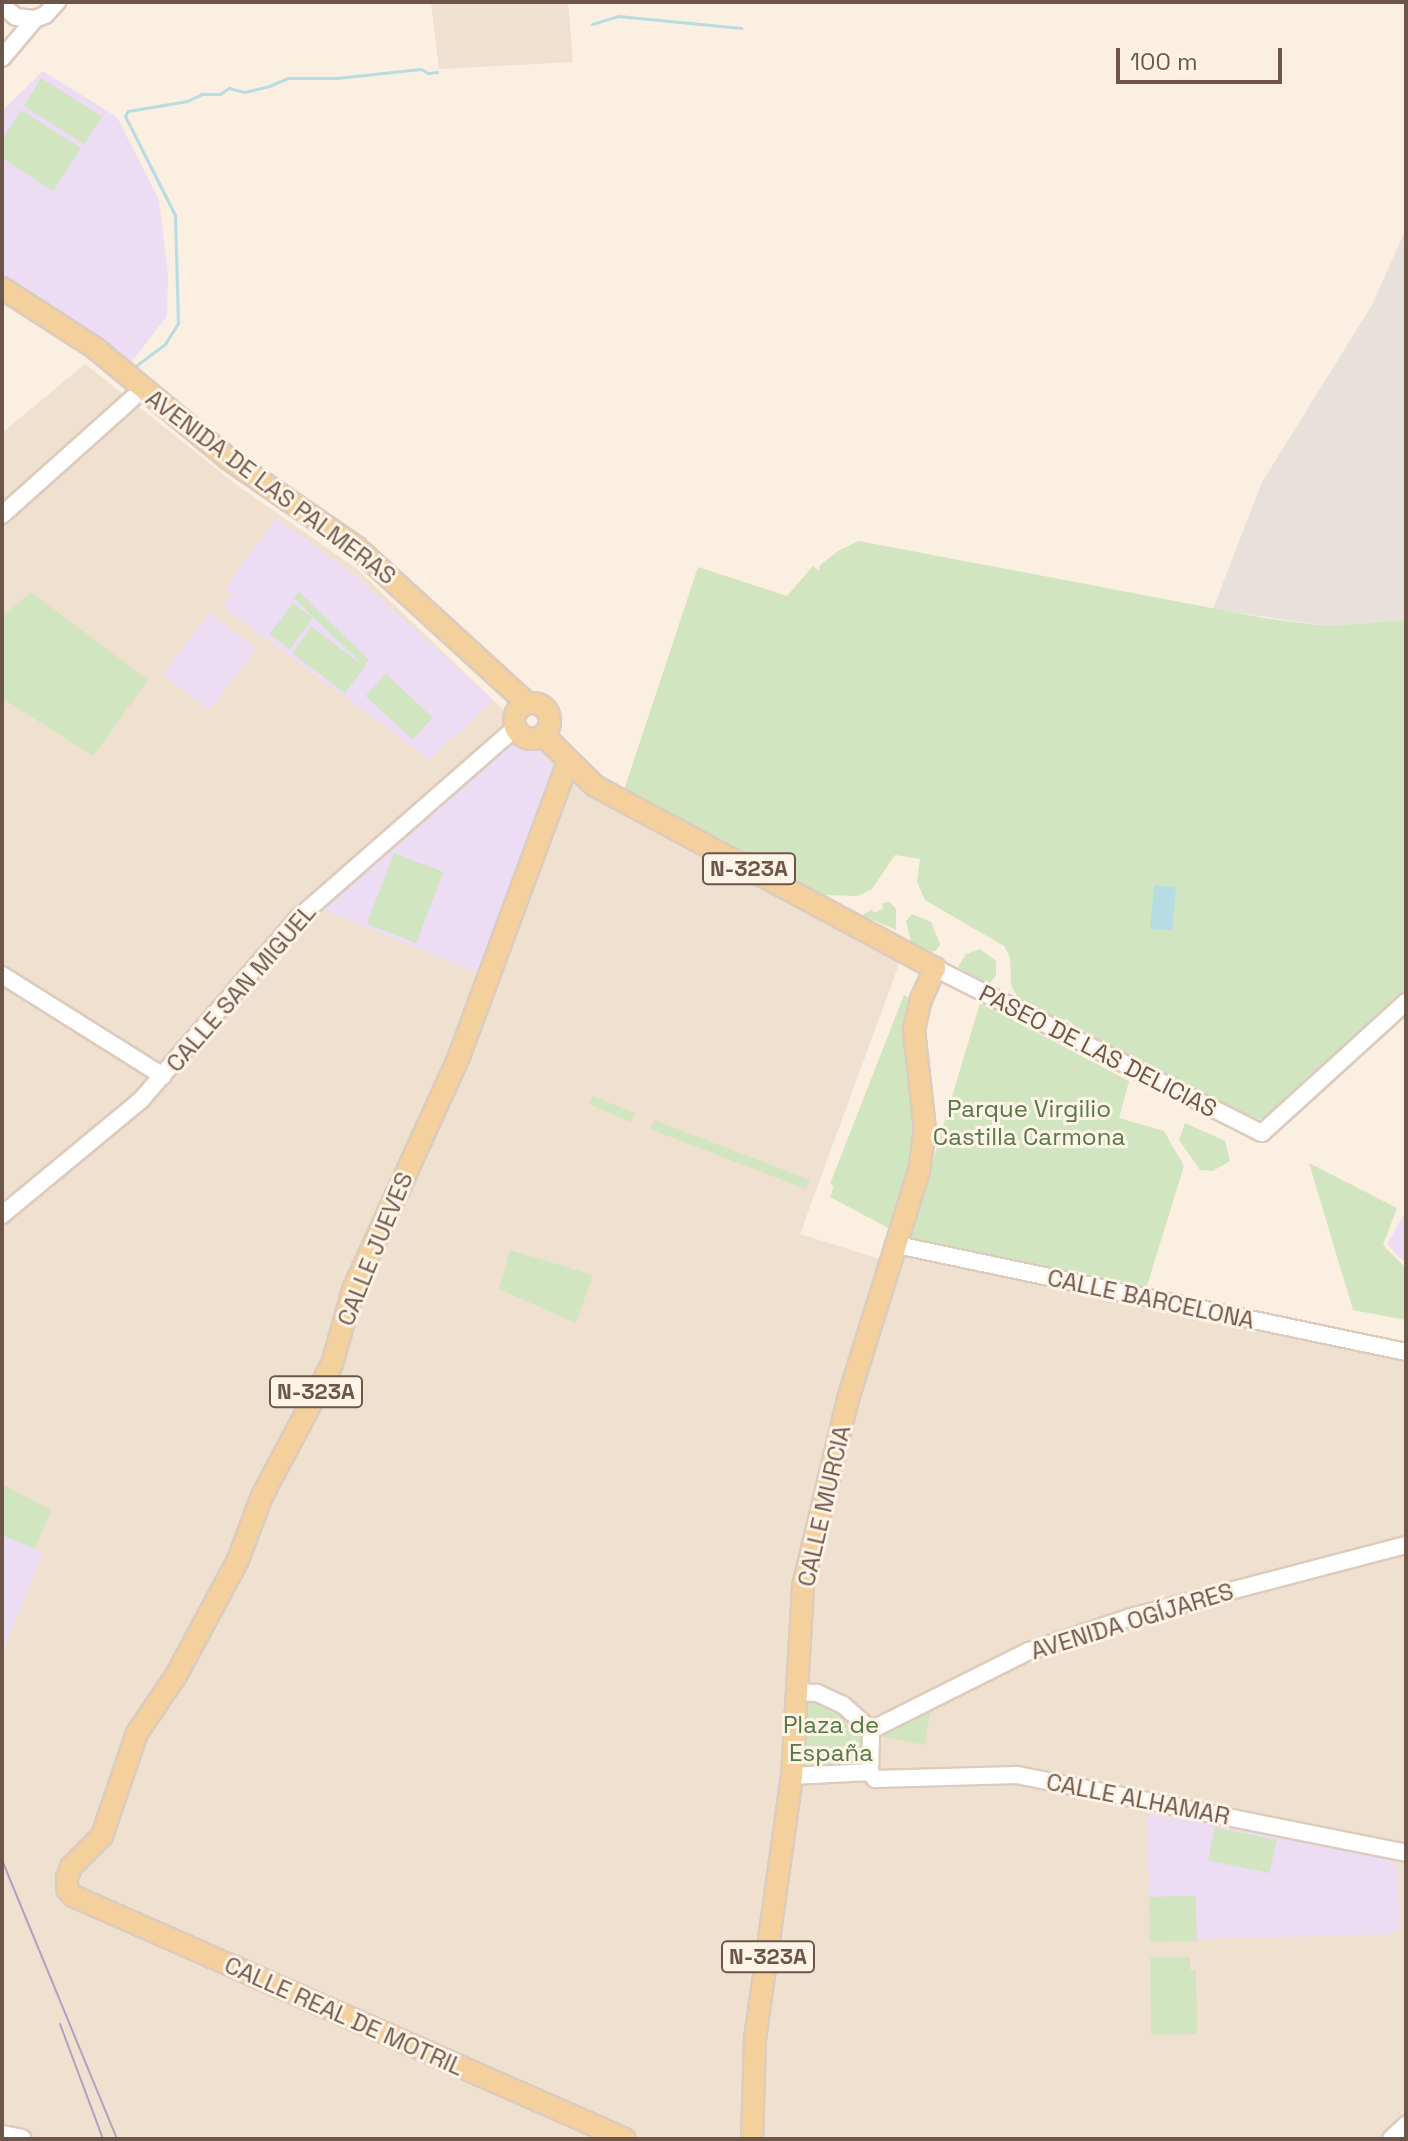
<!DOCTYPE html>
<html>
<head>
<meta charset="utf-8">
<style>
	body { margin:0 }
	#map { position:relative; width:1408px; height:2141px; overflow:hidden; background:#faefe0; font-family:"Space Grotesk",sans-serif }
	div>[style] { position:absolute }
	.residential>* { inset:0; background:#f0e0cf }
	.industrial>* { inset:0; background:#e8e1db }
	.education>* { inset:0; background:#ecddf5; transform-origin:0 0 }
	.green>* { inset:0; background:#d1e5c1; transform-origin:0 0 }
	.water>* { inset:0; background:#b7dce1; transform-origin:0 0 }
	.stream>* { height:3px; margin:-1.5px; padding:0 1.5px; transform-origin:1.5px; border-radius:1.5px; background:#b7dce1 }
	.roads { filter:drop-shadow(2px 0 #ddcbbd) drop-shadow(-2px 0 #ddcbbd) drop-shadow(0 2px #ddcbbd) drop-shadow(0 -2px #ddcbbd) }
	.tertiary>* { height:16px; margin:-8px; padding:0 8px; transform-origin:8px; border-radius:8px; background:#fff }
	.secondary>* { height:18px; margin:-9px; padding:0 9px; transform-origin:9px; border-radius:9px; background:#fff }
	.primary>* { height:20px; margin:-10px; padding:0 10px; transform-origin:10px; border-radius:10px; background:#f4d09d }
	.primary>.ring { margin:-10px; padding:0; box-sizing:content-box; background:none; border:20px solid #f4d09d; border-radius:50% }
	.tram>* { height:2px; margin:-1px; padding:0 1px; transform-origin:1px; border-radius:1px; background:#b1a1c1 }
	span { translate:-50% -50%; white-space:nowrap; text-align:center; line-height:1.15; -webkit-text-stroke:6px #fdf3e6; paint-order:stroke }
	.shield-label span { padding:2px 6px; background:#fdf3e6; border:2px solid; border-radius:6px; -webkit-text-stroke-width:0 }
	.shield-label { font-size:22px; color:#6e554a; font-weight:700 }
	.street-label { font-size:24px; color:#6e554a }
	.park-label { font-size:24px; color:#567946 }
	.frame { position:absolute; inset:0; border:4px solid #6e554a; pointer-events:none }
	.scale { position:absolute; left:1116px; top:48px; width:166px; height:36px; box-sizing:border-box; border:4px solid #6e554a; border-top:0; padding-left:10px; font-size:24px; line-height:28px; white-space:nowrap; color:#6e554a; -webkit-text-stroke:6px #fdf3e6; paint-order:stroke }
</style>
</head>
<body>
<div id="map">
	<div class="residential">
		<i style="clip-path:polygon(431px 2px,568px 2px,573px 62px,439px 69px)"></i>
		<i style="clip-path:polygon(85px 364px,238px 486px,357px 569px,574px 778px,902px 956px,800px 1234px,883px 1260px,905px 1257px,1406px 1353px,1406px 2118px,1382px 2139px,2px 2139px,2px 433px)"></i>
	</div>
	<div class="industrial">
		<i style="clip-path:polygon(1406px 229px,1406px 620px,1326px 626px,1213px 609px,1262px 482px,1372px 305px)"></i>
	</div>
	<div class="education">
		<i style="clip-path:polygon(43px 71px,117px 117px,159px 200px,168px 274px,167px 316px,130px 364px,55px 307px,2px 276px,2px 111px)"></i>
		<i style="clip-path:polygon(276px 518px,355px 575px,493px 700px,430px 760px,223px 607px,232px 594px,225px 589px)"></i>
		<i style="left:209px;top:613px;width:59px;height:77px;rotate:37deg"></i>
		<i style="clip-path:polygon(512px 743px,519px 749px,538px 750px,554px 767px,477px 972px,324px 910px,486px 768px,506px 744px)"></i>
		<i style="clip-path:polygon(1406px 1211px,1406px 1264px,1387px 1244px)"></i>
		<i style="clip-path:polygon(2px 1535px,43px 1552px,2px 1655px)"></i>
		<i style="clip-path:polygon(1147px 1813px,1390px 1857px,1390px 1863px,1397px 1863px,1400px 1931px,1392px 1931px,1392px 1934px,1197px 1939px,1195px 1896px,1149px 1897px)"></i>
	</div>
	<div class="green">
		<i style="left:41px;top:78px;width:72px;height:33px;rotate:32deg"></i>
		<i style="clip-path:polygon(21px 110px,81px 148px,53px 191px,2px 158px,2px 140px)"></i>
		<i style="clip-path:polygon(859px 541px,1269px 619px,1326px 626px,1406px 620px,1406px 992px,1270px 1118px,1255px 1119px,1072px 1032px,1073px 1024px,1066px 1019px,1058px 1025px,1022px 1005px,1011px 985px,1010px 957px,1004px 946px,925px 900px,917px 882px,920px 859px,895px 855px,872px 889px,858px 896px,823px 895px,624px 790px,698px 567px,787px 596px,813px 566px,819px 571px,820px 565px,838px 551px)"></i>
		<i style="clip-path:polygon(31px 592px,148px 680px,93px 756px,2px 698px,2px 617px)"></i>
		<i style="left:299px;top:592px;width:98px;height:8px;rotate:44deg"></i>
		<i style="left:293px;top:603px;width:25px;height:39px;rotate:37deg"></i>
		<i style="left:312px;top:627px;width:66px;height:33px;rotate:37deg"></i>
		<i style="left:386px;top:674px;width:64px;height:30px;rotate:43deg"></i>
		<i style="left:394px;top:853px;width:53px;height:76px;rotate:21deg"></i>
		<i style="clip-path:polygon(890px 902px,896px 909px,896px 930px,862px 915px,872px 909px,874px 913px,884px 908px,882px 903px)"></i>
		<i style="clip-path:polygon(912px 914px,931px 922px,940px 944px,936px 951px,928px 952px,911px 942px,906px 921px)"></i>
		<i style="clip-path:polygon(980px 949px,996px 961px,996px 976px,988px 985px,965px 976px,967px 972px,958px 967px,966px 954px)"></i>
		<i style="clip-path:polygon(904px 995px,911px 998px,904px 1037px,916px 1122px,912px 1166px,892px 1230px,830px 1197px,834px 1186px,830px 1184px)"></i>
		<i style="clip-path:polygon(980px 1003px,1129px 1081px,1119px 1118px,1164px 1131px,1184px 1166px,1146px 1289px,1135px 1290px,1053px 1269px,912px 1240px,910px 1237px)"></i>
		<i style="clip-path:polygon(592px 1096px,635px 1113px,631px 1122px,589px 1104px)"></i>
		<i style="left:654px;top:1120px;width:167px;height:10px;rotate:21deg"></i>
		<i style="clip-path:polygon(1185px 1123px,1225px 1141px,1230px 1161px,1213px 1171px,1200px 1170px,1179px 1140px)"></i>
		<i style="clip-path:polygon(1309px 1163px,1397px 1208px,1383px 1245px,1406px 1268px,1406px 1320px,1353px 1310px)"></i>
		<i style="clip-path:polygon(510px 1250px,593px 1275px,576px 1323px,499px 1289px)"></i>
		<i style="clip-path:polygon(2px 1484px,51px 1510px,35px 1549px,2px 1535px)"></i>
		<i style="clip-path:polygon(801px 1702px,825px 1703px,847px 1713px,865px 1731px,864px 1767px,799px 1769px)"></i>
		<i style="clip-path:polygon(931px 1708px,925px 1745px,882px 1737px)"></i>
		<i style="left:1215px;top:1827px;width:63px;height:34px;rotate:12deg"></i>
		<i style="left:1196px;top:1896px;width:45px;height:47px;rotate:89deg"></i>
		<i style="clip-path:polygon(1190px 1957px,1190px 1970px,1196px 1970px,1197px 2034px,1151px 2035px,1150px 1958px)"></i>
	</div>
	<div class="water">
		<i style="left:1154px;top:885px;width:22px;height:44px;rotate:5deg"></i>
	</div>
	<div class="stream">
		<i style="left:592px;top:24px;width:27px;rotate:-17deg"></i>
		<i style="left:618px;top:16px;width:124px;rotate:5.6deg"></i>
		<i style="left:137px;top:365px;width:35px;rotate:-37deg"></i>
		<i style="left:165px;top:344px;width:25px;rotate:-58deg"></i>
		<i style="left:178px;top:323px;width:108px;rotate:-91.6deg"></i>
		<i style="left:175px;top:215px;width:111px;rotate:-116.8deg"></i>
		<i style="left:125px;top:116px;width:6px;rotate:-59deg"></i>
		<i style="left:128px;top:111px;width:60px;rotate:-9.6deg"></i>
		<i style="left:187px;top:101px;width:17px;rotate:-25deg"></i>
		<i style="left:202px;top:94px;width:18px"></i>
		<i style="left:220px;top:94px;width:11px;rotate:-34deg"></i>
		<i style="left:229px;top:88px;width:16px;rotate:15deg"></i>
		<i style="left:244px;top:92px;width:26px;rotate:-13deg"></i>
		<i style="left:269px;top:86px;width:21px;rotate:-23deg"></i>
		<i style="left:288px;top:78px;width:49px"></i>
		<i style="left:337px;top:78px;width:84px;rotate:-6.1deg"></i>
		<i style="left:421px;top:69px;width:8px;rotate:30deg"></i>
		<i style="left:428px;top:73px;width:9px;rotate:-6deg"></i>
	</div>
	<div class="roads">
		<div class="tertiary">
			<i style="left:2px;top:5px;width:18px;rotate:41deg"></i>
			<i style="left:16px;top:17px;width:19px;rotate:6deg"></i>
			<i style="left:35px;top:19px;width:11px;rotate:-22deg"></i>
			<i style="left:45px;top:15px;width:18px;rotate:-47deg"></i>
			<i style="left:2px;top:58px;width:51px;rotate:-49.8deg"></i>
			<i style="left:2px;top:515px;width:176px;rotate:-41.8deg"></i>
			<i style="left:935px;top:968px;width:366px;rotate:26.8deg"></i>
			<i style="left:1262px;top:1133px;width:195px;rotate:-42.3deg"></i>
			<i style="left:2px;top:975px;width:190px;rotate:32.1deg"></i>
			<i style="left:2px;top:1215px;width:180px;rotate:-39.6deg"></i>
			<i style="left:141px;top:1100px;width:239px;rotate:-49.2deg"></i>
			<i style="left:297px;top:919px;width:290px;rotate:-41.2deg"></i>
			<i style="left:897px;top:1245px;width:520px;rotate:11.87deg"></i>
			<i style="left:871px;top:1730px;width:177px;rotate:-26.6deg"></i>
			<i style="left:1029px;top:1651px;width:108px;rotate:-18.4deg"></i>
			<i style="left:1131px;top:1617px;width:284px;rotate:-14.7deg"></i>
			<i style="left:870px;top:1772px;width:9px;rotate:54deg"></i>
			<i style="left:875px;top:1779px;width:142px;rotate:-1.6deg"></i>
			<i style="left:1017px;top:1775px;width:397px;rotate:11.3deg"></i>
			<i style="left:792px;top:1776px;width:78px;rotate:-2.9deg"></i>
			<i style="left:870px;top:1772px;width:42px;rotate:-88.6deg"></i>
			<i style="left:871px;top:1730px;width:38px;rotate:-138deg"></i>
			<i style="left:843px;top:1705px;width:29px;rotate:-155deg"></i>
			<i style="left:817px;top:1693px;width:20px;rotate:-177deg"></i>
			<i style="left:1391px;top:2139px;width:21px;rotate:-43deg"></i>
		</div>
		<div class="secondary">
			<i style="left:2px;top:2135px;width:20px;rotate:11deg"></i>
		</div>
		<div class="primary">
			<i style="left:2px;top:288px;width:111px;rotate:32.8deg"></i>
			<i style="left:95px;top:348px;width:175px;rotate:39.7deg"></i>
			<i style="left:230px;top:460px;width:153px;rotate:34.6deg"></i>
			<i style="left:356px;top:547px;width:231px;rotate:42.4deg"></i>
			<i class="ring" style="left:514px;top:703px;width:16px;height:16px"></i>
			<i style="left:543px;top:735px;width:73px;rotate:44.4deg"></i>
			<i style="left:595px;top:786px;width:386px;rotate:28.2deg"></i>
			<i style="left:935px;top:968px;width:34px;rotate:114deg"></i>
			<i style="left:921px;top:999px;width:32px;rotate:103deg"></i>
			<i style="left:914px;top:1030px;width:101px;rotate:83.7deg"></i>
			<i style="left:925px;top:1130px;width:41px;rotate:98.3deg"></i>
			<i style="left:919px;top:1171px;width:239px;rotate:107.3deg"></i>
			<i style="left:848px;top:1399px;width:193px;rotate:103.5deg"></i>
			<i style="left:803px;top:1587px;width:189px;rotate:93.3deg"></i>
			<i style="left:792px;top:1776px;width:266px;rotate:98deg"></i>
			<i style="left:755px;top:2039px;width:100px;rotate:91.7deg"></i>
			<i style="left:568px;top:762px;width:314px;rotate:110.3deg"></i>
			<i style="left:459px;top:1057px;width:256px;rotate:114.5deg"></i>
			<i style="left:353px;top:1290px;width:77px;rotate:105.8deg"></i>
			<i style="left:332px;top:1364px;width:149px;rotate:117.9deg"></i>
			<i style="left:262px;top:1496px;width:68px;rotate:110.6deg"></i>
			<i style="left:238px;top:1560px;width:129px;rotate:118.2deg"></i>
			<i style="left:177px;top:1674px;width:71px;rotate:124.1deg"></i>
			<i style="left:137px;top:1733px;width:109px;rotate:108.8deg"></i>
			<i style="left:102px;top:1836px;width:44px;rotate:135deg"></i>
			<i style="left:71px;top:1867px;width:12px;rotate:110deg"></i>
			<i style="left:67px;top:1878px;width:11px;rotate:90deg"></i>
			<i style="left:67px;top:1889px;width:9px;rotate:49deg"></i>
			<i style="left:73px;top:1896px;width:603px;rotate:23.76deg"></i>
		</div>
	</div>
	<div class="tram">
		<i style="left:2px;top:1860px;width:302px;rotate:67.6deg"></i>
		<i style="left:60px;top:2024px;width:123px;rotate:69.5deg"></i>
	</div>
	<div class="shield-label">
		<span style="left:749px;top:869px">N-323A</span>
		<span style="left:316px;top:1392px">N-323A</span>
		<span style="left:768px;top:1957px">N-323A</span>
	</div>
	<div class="street-label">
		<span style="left:271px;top:487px;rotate:37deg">AVENIDA DE LAS PALMERAS</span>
		<span style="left:241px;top:988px;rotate:-49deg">CALLE SAN MIGUEL</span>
		<span style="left:1098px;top:1051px;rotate:27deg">PASEO DE LAS DELICIAS</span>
		<span style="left:375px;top:1249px;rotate:-68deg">CALLE JUEVES</span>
		<span style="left:1151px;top:1299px;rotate:12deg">CALLE BARCELONA</span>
		<span style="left:824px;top:1506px;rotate:-77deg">CALLE MURCIA</span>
		<span style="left:1132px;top:1621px;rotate:-17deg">AVENIDA OGÍJARES</span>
		<span style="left:1138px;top:1799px;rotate:11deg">CALLE ALHAMAR</span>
		<span style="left:344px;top:2016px;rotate:24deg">CALLE REAL DE MOTRIL</span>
	</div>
	<div class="park-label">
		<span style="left:1029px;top:1123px">Parque Virgilio<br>Castilla Carmona</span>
		<span style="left:831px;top:1739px">Plaza de<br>España</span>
	</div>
	<div class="frame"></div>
	<div class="scale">100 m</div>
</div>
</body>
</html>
